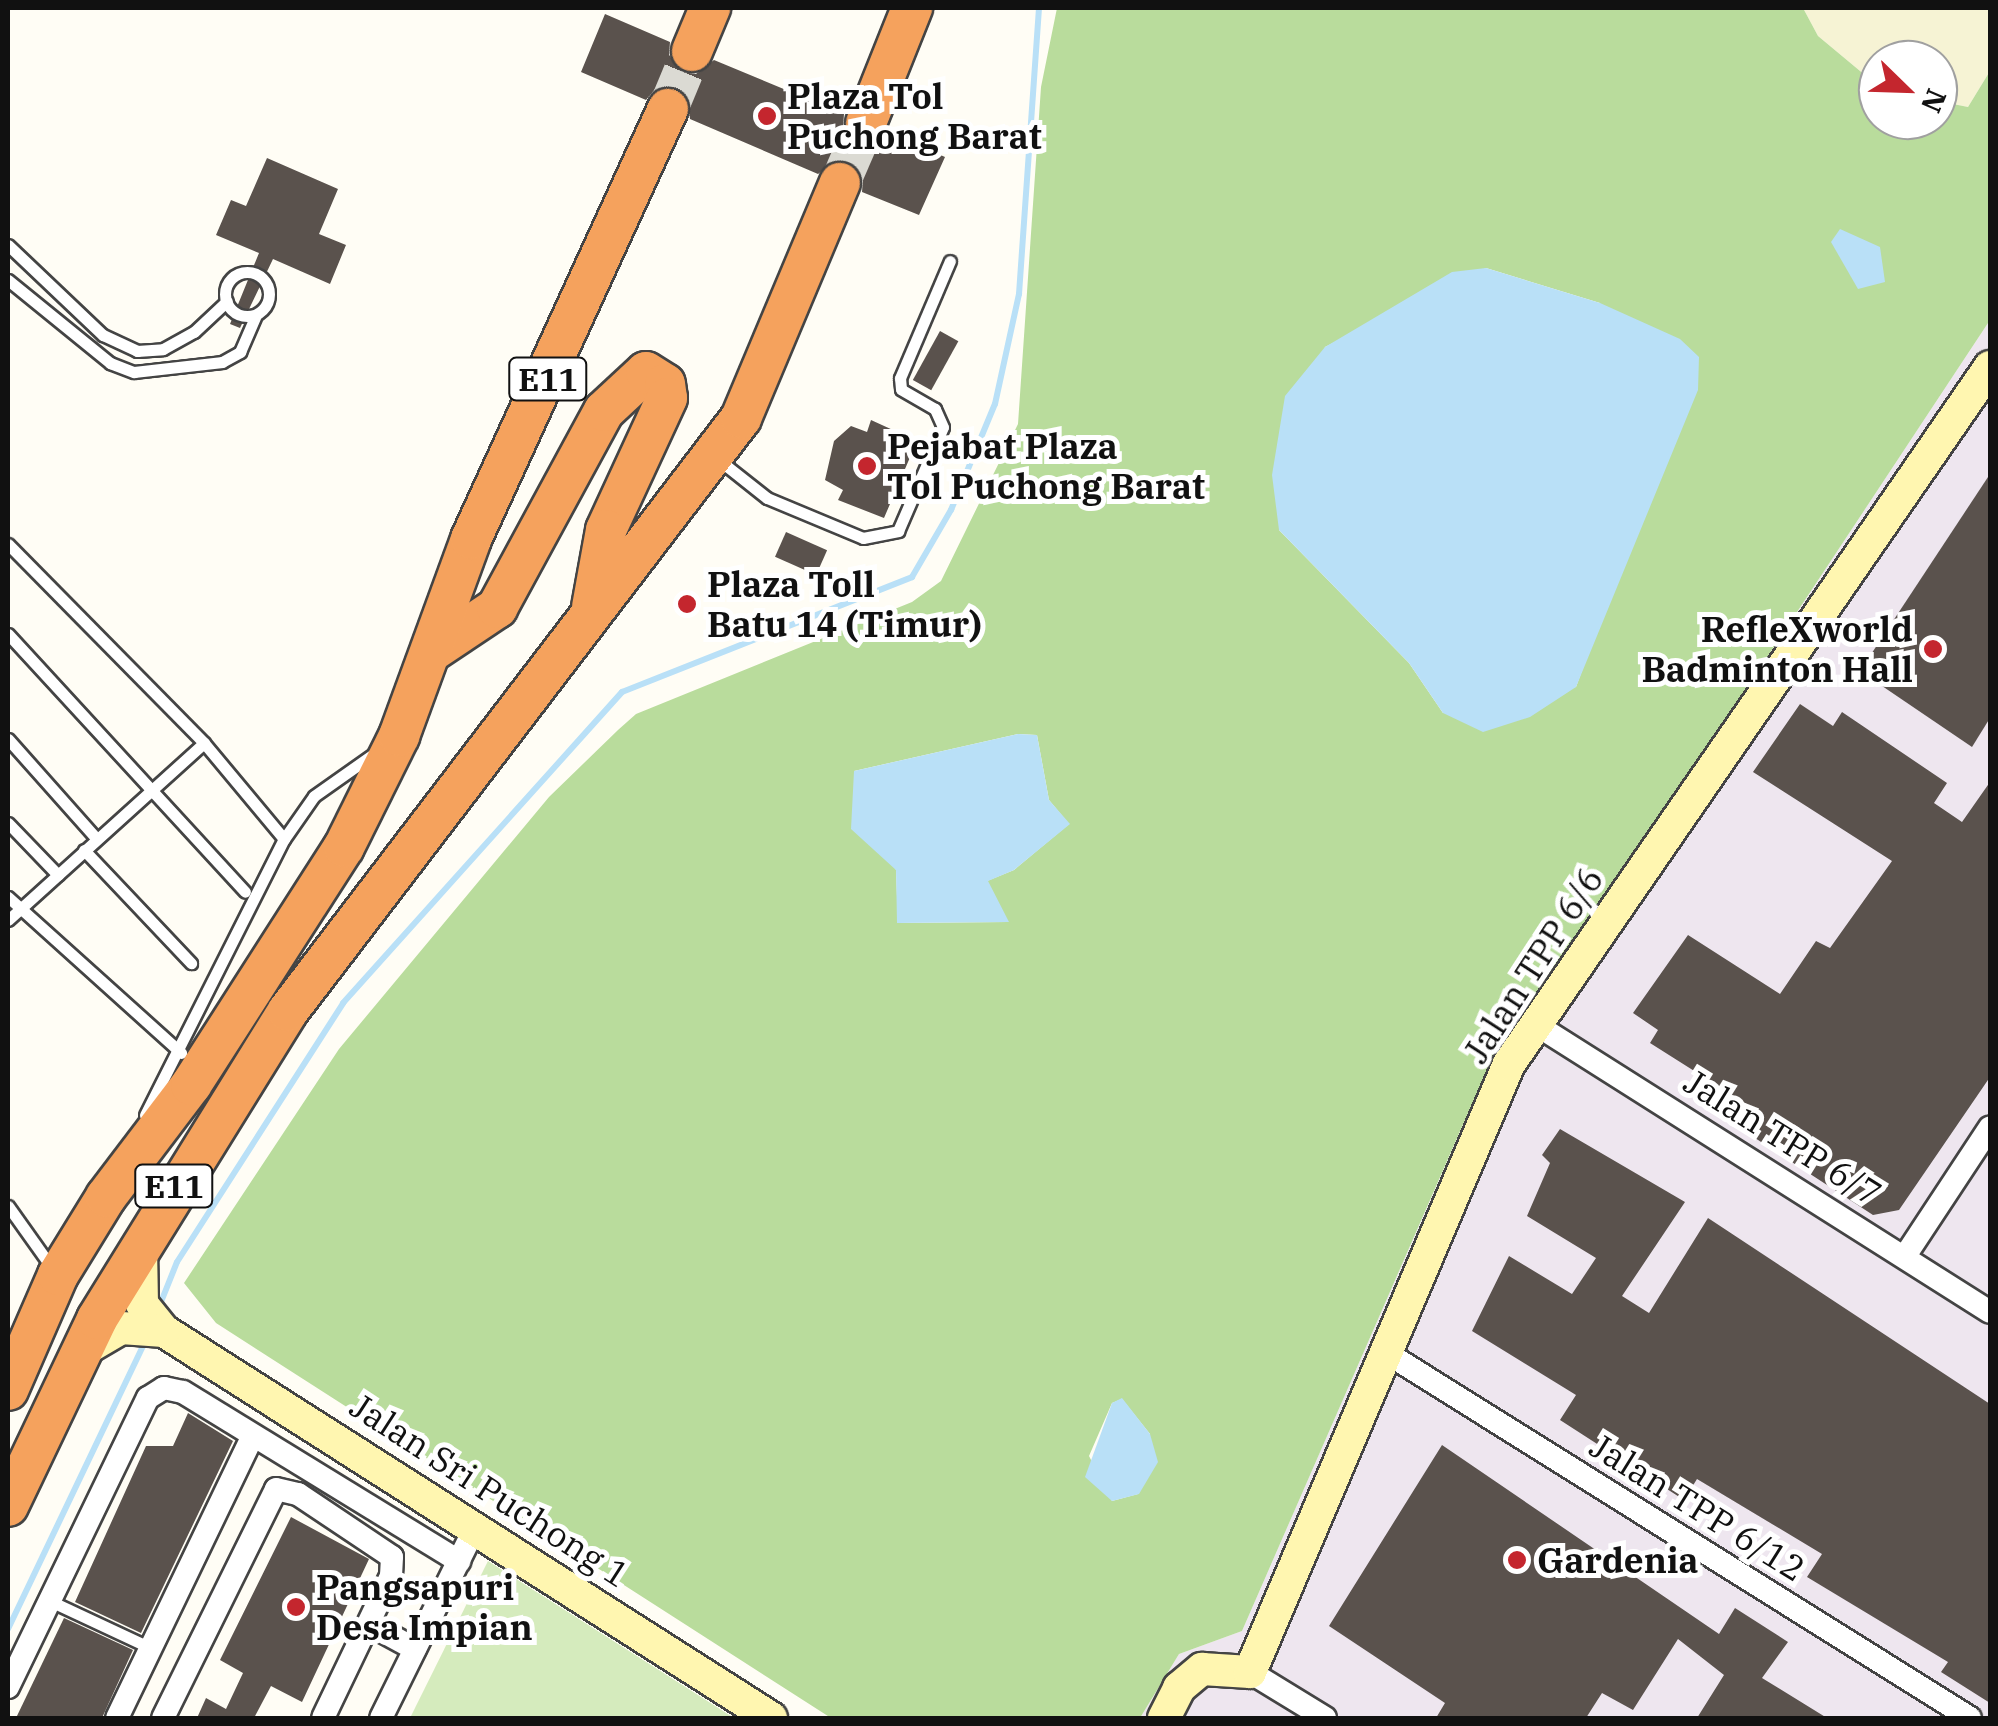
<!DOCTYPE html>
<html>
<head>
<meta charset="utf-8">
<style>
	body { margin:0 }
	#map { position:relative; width:1998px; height:1726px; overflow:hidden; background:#fffdf5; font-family:"IBM Plex Serif",serif }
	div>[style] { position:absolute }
	.industrial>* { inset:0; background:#eee6ef }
	.farmland>* { inset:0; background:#f6f3d4 }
	.green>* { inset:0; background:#d5ebbd }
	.forest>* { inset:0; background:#b9dc9c }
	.water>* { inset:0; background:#b9e0f7 }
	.stream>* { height:6px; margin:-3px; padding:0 3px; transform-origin:3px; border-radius:3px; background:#b9e0f7 }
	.building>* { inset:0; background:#5a524d; transform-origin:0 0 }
	.highway-tunnel>* { height:40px; margin-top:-20px; transform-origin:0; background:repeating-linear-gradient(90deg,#dbdad3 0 40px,transparent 0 60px) }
	.roads { filter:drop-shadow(2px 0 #444) drop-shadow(-2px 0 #444) drop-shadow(0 2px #444) drop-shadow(0 -2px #444) }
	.lane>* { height:11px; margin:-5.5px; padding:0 5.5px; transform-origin:5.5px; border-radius:5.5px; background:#fff }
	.lane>.ring { margin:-5.5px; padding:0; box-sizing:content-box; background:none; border:11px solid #fff; border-radius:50% }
	.street>* { height:22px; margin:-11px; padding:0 11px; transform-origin:11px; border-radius:11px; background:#fff }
	.secondary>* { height:32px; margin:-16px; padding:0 16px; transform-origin:16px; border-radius:16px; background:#fff6b0 }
	.highway>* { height:40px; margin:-20px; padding:0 20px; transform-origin:20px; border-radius:20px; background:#f5a25d }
	.dots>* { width:28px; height:28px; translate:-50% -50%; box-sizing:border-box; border:5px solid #fff; border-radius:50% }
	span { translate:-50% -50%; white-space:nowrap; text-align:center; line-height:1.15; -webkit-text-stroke:10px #fff; paint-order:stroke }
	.shield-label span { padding:2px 8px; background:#fff; border:2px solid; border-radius:8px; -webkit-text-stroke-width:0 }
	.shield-label { font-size:32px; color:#111; font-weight:700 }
	.poi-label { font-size:35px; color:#111; font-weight:700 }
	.left { translate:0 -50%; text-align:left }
	.right { translate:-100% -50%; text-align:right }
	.street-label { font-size:35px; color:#111 }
	.frame { position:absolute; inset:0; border:10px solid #111; pointer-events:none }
	.north { position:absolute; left:1858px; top:40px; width:100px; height:100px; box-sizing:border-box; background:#fff; border:2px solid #a0a0a0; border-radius:50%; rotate:113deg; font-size:28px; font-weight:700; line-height:40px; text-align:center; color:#111 }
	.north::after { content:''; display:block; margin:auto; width:35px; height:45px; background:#c4262e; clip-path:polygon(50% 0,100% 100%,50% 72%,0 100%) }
</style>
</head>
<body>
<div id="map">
	<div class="industrial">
		<i style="clip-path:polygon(1990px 320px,1990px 1718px,1140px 1718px,1179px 1654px,1242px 1631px,1502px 1035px,1583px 936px)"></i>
	</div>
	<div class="farmland">
		<i style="clip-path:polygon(1803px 8px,1990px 8px,1990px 71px,1968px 107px,1938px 101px,1938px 60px,1878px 60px,1878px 86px,1818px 36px)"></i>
	</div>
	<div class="green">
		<i style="clip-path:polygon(488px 1561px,734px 1718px,410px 1718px)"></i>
	</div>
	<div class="forest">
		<i style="clip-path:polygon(evenodd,1057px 8px,1803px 8px,1818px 36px,1878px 86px,1878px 120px,1938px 120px,1938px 101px,1968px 107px,1990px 71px,1990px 320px,1583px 936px,1502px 1035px,1242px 1631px,1179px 1654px,1140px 1718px,831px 1718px,216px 1323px,184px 1283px,339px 1049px,549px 797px,618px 730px,636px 714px,912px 602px,941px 581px,1018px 424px,1041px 87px,1057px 8px,1486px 268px,1600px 303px,1620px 567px,1576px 687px,1443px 713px,1409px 663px,1279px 530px,1325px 347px,1486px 268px,1057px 8px,1018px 734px,1037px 735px,1049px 800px,1069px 824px,1014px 870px,987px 881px,1008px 922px,898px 923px,896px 870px,854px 771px,1018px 734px,1057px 8px,1122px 1399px,1150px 1434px,1138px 1494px,1112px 1501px,1089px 1456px,1112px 1403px,1122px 1399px)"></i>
	</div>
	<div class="water">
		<i style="clip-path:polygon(1840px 229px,1880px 247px,1885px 282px,1858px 289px,1831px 242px)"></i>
		<i style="clip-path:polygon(1486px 268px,1600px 303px,1680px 339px,1699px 357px,1698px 390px,1576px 687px,1530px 717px,1483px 732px,1443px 713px,1409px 663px,1279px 530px,1272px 475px,1285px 396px,1325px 347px,1452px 272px)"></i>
		<i style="clip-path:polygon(1018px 734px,1037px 735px,1049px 800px,1070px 824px,1014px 870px,988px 881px,1009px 922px,897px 923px,896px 870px,851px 829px,854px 771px)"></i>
		<i style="clip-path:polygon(1122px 1398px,1150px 1434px,1158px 1462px,1139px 1494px,1112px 1501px,1085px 1477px,1112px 1403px)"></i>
	</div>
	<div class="stream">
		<i style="left:159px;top:1307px;width:48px;rotate:-68.2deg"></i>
		<i style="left:177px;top:1262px;width:308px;rotate:-57.3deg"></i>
		<i style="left:343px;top:1003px;width:418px;rotate:-48.1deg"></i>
		<i style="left:622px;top:692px;width:312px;rotate:-21.6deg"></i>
		<i style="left:912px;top:577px;width:78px;rotate:-59.8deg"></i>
		<i style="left:951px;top:510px;width:115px;rotate:-67.5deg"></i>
		<i style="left:995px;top:404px;width:113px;rotate:-77.7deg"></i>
		<i style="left:1019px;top:294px;width:287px;rotate:-86deg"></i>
		<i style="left:8px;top:1629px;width:318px;rotate:-64.5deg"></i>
	</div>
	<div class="building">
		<i style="clip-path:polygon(605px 14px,670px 42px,669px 55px,682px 72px,696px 74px,714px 60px,844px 114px,843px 127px,856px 145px,870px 146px,888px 132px,945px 157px,919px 215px,862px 192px,863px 179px,850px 162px,836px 160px,818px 174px,690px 119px,688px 96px,677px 87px,655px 89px,646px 100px,581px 72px)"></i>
		<i style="clip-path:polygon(267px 158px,338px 189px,319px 234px,346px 245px,330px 284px,273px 259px,240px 328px,230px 324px,259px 253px,216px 235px,231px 200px,246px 206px)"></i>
		<i style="left:940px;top:331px;width:21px;height:56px;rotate:29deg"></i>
		<i style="clip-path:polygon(871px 420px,917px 441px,884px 518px,838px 500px,843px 490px,825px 480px,834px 441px,851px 426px,867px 432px)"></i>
		<i style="clip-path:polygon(1990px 474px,1990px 718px,1972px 747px,1860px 671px)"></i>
		<i style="left:786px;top:532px;width:45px;height:27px;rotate:24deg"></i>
		<i style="clip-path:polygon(1800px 704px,1833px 726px,1842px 712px,1947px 783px,1934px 803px,1962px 822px,1990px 782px,1990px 1077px,1899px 1210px,1873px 1215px,1735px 1125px,1748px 1105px,1650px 1043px,1658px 1030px,1633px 1013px,1688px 935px,1780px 994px,1816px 941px,1830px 948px,1892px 861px,1753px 772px)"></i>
		<i style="clip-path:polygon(1560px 1129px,1685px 1202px,1622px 1296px,1649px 1313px,1708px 1218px,1990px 1404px,1990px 1703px,1941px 1672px,1948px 1662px,1807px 1577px,1822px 1554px,1697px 1479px,1684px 1500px,1560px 1420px,1576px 1395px,1472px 1331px,1509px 1256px,1572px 1294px,1596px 1258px,1527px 1216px,1550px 1163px,1542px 1155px)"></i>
		<i style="clip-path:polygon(188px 1413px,233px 1441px,141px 1633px,75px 1602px,146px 1446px,173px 1446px)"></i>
		<i style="clip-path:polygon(1442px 1445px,1719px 1634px,1735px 1608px,1788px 1642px,1762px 1678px,1827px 1718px,1697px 1718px,1724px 1675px,1678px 1639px,1633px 1710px,1602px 1693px,1586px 1718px,1436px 1718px,1445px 1703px,1329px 1626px)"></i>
		<i style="clip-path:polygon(291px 1517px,369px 1559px,302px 1702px,271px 1686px,254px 1718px,197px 1718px,206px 1698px,226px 1709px,243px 1673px,220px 1660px)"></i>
		<i style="clip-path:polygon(64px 1618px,133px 1650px,102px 1718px,16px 1718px)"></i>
	</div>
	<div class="highway-tunnel">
		<i style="left:668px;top:109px;width:63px;rotate:-67.5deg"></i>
		<i style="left:840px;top:183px;width:65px;rotate:-66.6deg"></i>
	</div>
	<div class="roads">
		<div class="lane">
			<i style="left:8px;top:245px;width:131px;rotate:43.5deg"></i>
			<i style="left:103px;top:335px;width:38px;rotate:25deg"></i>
			<i style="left:137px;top:351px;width:26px;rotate:-4deg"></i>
			<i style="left:163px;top:349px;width:35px;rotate:-29deg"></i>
			<i style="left:194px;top:332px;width:45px;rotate:-43.2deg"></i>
			<i class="ring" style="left:225px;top:272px;width:33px;height:33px"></i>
			<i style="left:8px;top:280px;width:132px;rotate:39.1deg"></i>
			<i style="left:110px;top:363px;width:26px;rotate:21deg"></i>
			<i style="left:134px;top:372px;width:89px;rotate:-6.5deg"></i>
			<i style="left:222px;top:362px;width:21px;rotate:-29deg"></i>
			<i style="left:240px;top:352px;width:40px;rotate:-66.6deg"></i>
			<i style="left:719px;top:460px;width:61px;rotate:38.4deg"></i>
			<i style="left:767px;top:498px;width:104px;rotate:22.6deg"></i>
			<i style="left:863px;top:538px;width:36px;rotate:-11deg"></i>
			<i style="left:898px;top:531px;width:113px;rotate:-66.6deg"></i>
			<i style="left:943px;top:427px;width:20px;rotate:-114deg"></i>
			<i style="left:935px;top:409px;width:39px;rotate:-150deg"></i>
			<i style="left:901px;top:389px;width:11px;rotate:-95deg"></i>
			<i style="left:900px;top:378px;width:127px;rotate:-66.9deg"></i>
			<i style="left:8px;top:544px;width:279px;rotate:45.4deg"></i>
			<i style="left:204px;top:743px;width:125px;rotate:50.2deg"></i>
			<i style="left:8px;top:634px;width:350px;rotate:47.4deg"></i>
			<i style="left:8px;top:739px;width:132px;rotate:48.4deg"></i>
			<i style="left:8px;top:823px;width:72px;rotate:46.1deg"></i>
			<i style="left:84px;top:850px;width:156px;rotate:46.6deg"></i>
			<i style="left:8px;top:897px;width:233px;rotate:42deg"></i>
			<i style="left:8px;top:920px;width:264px;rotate:-42.1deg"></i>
			<i style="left:145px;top:1115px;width:309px;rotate:-63.3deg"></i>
			<i style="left:284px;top:839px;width:52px;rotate:-55.1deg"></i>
			<i style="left:314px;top:796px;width:75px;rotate:-35.2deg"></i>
			<i style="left:8px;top:1206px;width:76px;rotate:54.6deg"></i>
			<i style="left:48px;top:1600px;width:114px;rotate:25deg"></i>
		</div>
		<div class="street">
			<i style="left:1535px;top:1024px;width:538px;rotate:32.33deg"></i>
			<i style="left:1905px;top:1256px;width:154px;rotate:-56.6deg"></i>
			<i style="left:1390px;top:1355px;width:684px;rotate:32.04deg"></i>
			<i style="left:369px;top:1624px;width:52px;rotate:28.5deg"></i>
			<i style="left:1250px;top:1672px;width:88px;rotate:31.5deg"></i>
			<i style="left:8px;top:1687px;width:321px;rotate:-64.2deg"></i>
			<i style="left:148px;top:1398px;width:19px;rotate:-32deg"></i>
			<i style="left:164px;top:1388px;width:19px;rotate:12deg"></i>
			<i style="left:183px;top:1392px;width:324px;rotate:31.5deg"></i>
			<i style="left:117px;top:1718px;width:312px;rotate:-64.3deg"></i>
			<i style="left:163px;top:1718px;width:255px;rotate:-63.7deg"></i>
			<i style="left:276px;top:1489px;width:23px;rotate:13deg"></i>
			<i style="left:298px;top:1494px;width:113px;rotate:33.8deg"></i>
			<i style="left:392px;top:1557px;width:19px;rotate:93deg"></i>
			<i style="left:391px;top:1576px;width:157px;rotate:115.6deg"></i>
			<i style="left:381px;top:1718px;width:212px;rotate:-63.7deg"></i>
		</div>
		<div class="secondary">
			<i style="left:141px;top:1247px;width:57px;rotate:89deg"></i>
			<i style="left:142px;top:1304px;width:35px;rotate:51deg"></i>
			<i style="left:164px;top:1331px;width:720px;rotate:32.52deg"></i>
			<i style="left:82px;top:1351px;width:45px;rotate:-30.5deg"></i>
			<i style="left:121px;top:1328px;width:43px;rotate:4deg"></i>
			<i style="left:1164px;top:1718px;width:34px;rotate:-63deg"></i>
			<i style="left:1179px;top:1688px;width:30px;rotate:-40deg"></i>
			<i style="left:1202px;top:1669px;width:48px;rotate:3.6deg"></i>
			<i style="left:1250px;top:1672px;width:661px;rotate:-66.93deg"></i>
			<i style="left:1509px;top:1064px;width:847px;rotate:-55.39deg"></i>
		</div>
		<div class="highway">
			<i style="left:692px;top:51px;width:47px;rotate:-67.3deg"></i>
			<i style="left:866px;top:123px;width:124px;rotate:-68.2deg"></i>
			<i style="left:434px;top:650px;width:76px;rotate:-33.7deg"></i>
			<i style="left:497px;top:608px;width:224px;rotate:-61.5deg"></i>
			<i style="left:604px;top:411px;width:57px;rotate:-42.9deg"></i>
			<i style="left:646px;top:372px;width:22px;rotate:32deg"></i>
			<i style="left:665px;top:384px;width:14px;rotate:82deg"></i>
			<i style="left:667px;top:398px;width:145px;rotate:114.8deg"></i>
			<i style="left:606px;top:530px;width:78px;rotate:100.3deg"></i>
			<i style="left:8px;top:1390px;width:125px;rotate:-66.5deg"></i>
			<i style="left:58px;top:1275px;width:92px;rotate:-58.4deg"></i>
			<i style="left:106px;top:1197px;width:141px;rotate:-52.8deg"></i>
			<i style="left:191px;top:1085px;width:283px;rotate:-57.3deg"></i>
			<i style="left:344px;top:847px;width:124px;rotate:-63.6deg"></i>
			<i style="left:399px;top:736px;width:210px;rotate:-69.9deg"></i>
			<i style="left:471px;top:539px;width:473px;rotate:-65.4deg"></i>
			<i style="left:8px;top:1506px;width:207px;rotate:-64.5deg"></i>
			<i style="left:97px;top:1319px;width:362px;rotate:-58.2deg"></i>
			<i style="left:288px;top:1011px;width:746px;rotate:-52.62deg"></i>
			<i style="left:741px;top:418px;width:255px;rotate:-67.2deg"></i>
		</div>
	</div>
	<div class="dots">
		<i style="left:767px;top:116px;background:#c4262e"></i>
		<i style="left:867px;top:466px;background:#c4262e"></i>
		<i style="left:687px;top:604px;background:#c4262e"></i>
		<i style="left:1933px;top:649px;background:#c4262e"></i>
		<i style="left:1517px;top:1560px;background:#c4262e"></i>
		<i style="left:296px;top:1607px;background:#c4262e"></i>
	</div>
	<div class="shield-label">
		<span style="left:548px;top:379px">E11</span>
		<span style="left:174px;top:1186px">E11</span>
	</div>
	<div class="poi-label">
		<span class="left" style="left:787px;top:116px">Plaza Tol<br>Puchong Barat</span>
		<span class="left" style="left:887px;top:466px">Pejabat Plaza<br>Tol Puchong Barat</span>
		<span class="left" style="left:707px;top:604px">Plaza Toll<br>Batu 14 (Timur)</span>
		<span class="right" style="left:1913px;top:649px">RefleXworld<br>Badminton Hall</span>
		<span class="left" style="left:1537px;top:1560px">Gardenia</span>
		<span class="left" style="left:316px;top:1607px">Pangsapuri<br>Desa Impian</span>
	</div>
	<div class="street-label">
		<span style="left:1533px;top:965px;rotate:-57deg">Jalan TPP 6/6</span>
		<span style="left:1783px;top:1137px;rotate:32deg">Jalan TPP 6/7</span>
		<span style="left:490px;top:1490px;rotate:33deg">Jalan Sri Puchong 1</span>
		<span style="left:1698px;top:1507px;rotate:32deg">Jalan TPP 6/12</span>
	</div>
	<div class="frame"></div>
	<div class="north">N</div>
</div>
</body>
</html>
